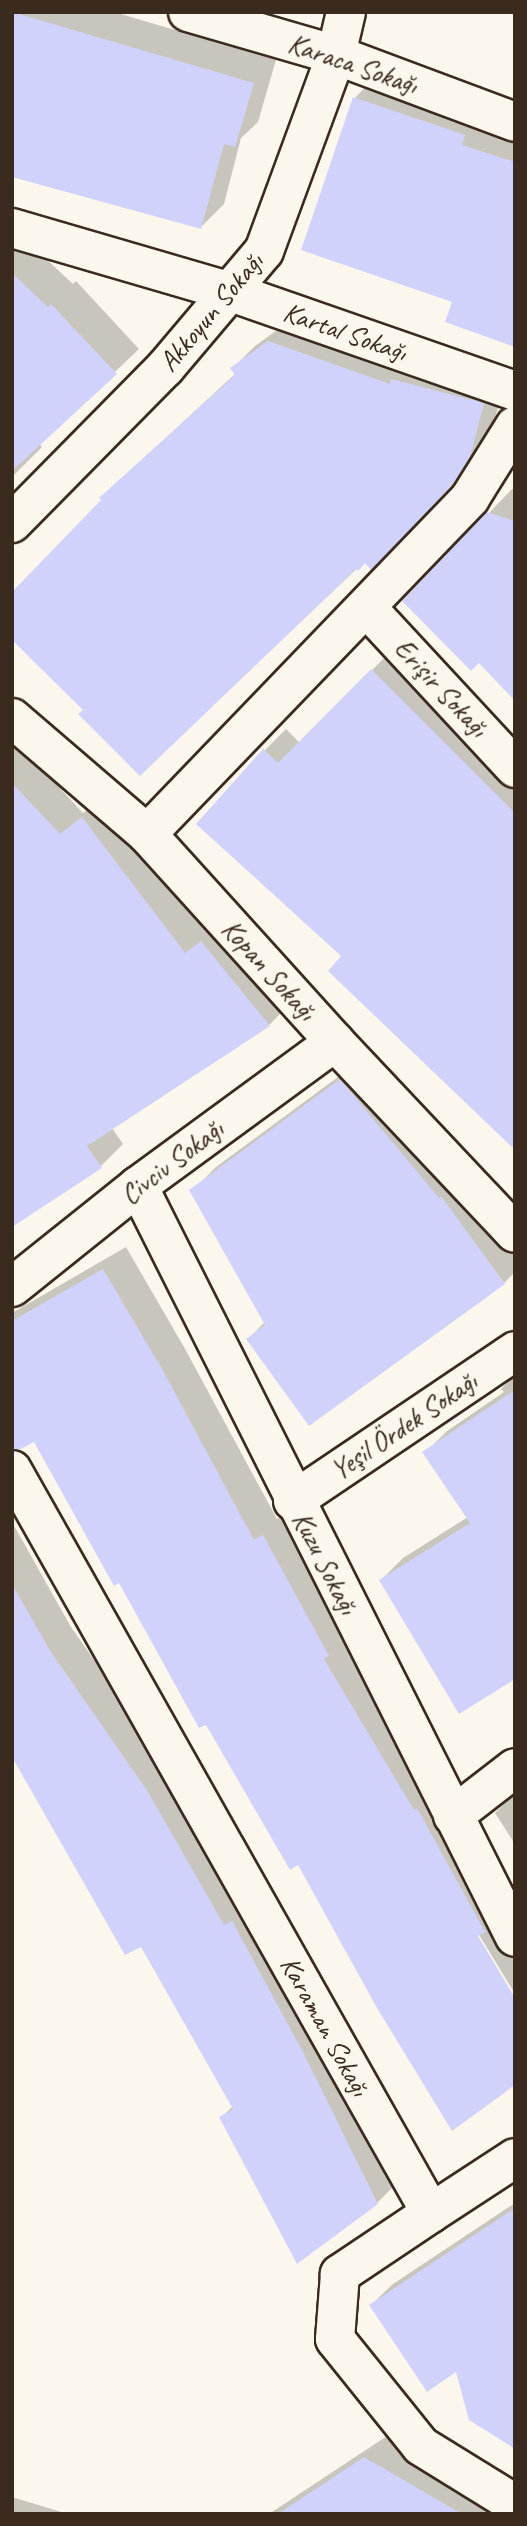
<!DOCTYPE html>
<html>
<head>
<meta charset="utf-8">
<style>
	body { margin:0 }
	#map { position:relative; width:527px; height:2526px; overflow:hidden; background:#fbf7ec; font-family:Caveat,sans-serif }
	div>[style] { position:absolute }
	.shadow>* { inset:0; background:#0003 }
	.building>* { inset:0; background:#d0d2fb }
	.roads { filter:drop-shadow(2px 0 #3b2a1e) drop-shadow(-2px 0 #3b2a1e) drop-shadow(0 2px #3b2a1e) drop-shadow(0 -2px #3b2a1e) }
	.street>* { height:38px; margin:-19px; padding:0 19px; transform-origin:19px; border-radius:19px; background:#fbf7ec }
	span { translate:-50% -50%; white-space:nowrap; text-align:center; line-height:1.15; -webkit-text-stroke:5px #fbf7ec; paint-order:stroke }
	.street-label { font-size:28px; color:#3b2a1e }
	.frame { position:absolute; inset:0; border:14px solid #3b2a1e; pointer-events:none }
</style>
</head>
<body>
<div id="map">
	<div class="shadow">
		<i style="clip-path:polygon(12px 12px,114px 12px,276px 60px,258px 122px,241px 138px,224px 204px,201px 227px)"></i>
		<i style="clip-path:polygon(377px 75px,515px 133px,515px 345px,355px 98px)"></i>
		<i style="clip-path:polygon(12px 227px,73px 284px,76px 281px,139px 349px,39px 444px,42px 447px,12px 477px)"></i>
		<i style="clip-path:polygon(291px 320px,505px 381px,491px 433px,475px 460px,393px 545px,365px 561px,140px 774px,85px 710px,104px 500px,101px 498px,236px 373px,233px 368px,255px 346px)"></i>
		<i style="clip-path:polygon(512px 489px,515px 490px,515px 698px,488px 514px)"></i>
		<i style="clip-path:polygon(393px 649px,515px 770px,515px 1147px,344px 956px,264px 751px,286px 729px,300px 743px)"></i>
		<i style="clip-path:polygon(12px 737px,83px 813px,105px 796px,208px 932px,224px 920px,291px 1003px,269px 1025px,112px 1128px,123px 1144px,100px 1167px,12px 1225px)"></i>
		<i style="clip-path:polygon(365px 1057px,515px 1241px,515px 1272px,504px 1283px,248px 1339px,265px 1322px,192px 1191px,216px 1167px)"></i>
		<i style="clip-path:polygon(126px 1247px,184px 1347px,277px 1519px,286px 1514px,515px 1938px,515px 1994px,475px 1928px,298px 1863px,206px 1723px,35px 1439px,12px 1429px,12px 1313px)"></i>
		<i style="clip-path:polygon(515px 1375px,515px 1677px,381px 1580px,403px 1558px,468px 1517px,425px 1453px,447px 1431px,504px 1392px,501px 1389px)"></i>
		<i style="clip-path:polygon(12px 1522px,71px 1627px,170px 1769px,400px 2180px,377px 2203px,222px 2117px,233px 2106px,141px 1944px,12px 1753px)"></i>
		<i style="clip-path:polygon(515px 1793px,515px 1844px,495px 1813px)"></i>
		<i style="clip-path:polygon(515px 2203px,515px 2447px,457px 2370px,371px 2305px,393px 2284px)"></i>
		<i style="clip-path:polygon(387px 2436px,477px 2487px,515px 2514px,269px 2514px)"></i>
		<i style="clip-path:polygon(12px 2497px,68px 2514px,12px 2514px)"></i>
	</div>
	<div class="building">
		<i style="clip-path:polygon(12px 12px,254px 83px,235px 147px,224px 144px,201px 229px,12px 177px)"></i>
		<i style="clip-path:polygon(353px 97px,465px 135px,462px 145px,515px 162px,515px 347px,445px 322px,452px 302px,301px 250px)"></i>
		<i style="clip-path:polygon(12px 273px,48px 307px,51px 304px,117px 374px,12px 471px)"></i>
		<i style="clip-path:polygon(268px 341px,390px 384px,391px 379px,484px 403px,470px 457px,453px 484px,371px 570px,365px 563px,358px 571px,356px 569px,140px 776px,78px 714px,83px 710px,12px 640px,12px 592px,101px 500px,99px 498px,235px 375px,230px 368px)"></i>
		<i style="clip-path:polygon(486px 512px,515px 521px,515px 701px,479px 663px,471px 671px,402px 601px)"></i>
		<i style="clip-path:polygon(371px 669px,515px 813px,515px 1150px,328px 971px,341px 956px,196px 824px,263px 749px,278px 763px)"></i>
		<i style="clip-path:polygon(12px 783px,60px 834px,82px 817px,185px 953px,201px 941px,270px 1026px,87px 1146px,102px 1168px,12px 1227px)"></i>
		<i style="clip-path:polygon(340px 1079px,439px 1198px,441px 1196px,505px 1284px,309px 1426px,246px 1339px,265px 1325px,189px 1190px)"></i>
		<i style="clip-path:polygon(103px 1269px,162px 1369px,254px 1540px,263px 1535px,329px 1656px,324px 1659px,414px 1810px,417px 1808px,485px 1932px,478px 1936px,515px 1998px,515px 2085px,452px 2131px,377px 2008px,298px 1865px,290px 1870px,206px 1725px,199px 1728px,119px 1583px,114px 1586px,34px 1442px,19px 1450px,12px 1448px,12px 1321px)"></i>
		<i style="clip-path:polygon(515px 1390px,515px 1679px,459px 1714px,379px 1580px,470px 1523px,422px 1452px)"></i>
		<i style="clip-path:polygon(12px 1584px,49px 1649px,148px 1792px,224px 1925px,232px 1921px,303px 2052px,378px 2204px,297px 2264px,219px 2117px,233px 2109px,141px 1947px,125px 1955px,12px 1757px)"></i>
		<i style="clip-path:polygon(515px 2208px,515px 2449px,469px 2420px,456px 2372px,427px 2392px,369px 2305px)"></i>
		<i style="clip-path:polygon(364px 2457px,462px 2514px,278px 2514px)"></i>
	</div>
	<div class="roads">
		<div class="street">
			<i style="left:188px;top:12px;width:154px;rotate:16.2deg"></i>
			<i style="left:336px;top:55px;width:191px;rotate:20.5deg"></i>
			<i style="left:12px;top:228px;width:228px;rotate:16.3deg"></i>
			<i style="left:231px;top:292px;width:301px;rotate:19.2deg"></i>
			<i style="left:12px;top:523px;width:218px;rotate:-45.4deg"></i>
			<i style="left:165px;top:368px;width:153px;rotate:-49.8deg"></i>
			<i style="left:264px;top:251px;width:209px;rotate:-69.8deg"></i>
			<i style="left:336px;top:55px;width:44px;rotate:-76.9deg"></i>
			<i style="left:367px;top:608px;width:218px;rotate:47.2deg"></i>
			<i style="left:12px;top:718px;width:178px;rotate:40.7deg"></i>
			<i style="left:147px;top:834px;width:280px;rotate:47.9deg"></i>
			<i style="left:335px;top:1042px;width:262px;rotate:46.7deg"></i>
			<i style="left:147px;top:834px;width:466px;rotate:-46.1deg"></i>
			<i style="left:470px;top:498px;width:85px;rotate:-58deg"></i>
			<i style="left:138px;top:1186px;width:840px;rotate:63.34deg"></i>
			<i style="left:12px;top:1287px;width:161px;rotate:-38.7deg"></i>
			<i style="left:138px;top:1186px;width:244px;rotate:-36.2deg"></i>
			<i style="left:12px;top:1470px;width:853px;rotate:60.58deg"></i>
			<i style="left:431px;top:2213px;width:110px;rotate:146.2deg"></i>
			<i style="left:340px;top:2274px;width:65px;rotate:94.4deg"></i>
			<i style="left:335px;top:2339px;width:137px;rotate:51.2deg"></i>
			<i style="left:421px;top:2446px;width:110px;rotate:31.7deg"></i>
			<i style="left:293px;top:1501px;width:268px;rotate:-34deg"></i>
			<i style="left:453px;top:1816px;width:78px;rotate:-37.7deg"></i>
			<i style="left:431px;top:2213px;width:100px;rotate:-33.2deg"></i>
		</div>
	</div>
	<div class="street-label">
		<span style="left:353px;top:64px;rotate:19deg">Karaca Sokağı</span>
		<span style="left:211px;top:312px;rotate:-50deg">Akkoyun Sokağı</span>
		<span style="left:345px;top:332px;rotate:19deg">Kartal Sokağı</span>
		<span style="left:441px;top:688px;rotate:47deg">Erişir Sokağı</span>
		<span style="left:269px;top:970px;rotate:48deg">Kopan Sokağı</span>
		<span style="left:172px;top:1162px;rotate:-37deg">Civciv Sokağı</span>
		<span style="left:404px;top:1426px;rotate:-34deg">Yeşil Ördek Sokağı</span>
		<span style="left:325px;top:1563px;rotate:63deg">Kuzu Sokağı</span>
		<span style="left:325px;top:2026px;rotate:61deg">Karaman Sokağı</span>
	</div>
	<div class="frame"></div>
</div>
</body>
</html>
